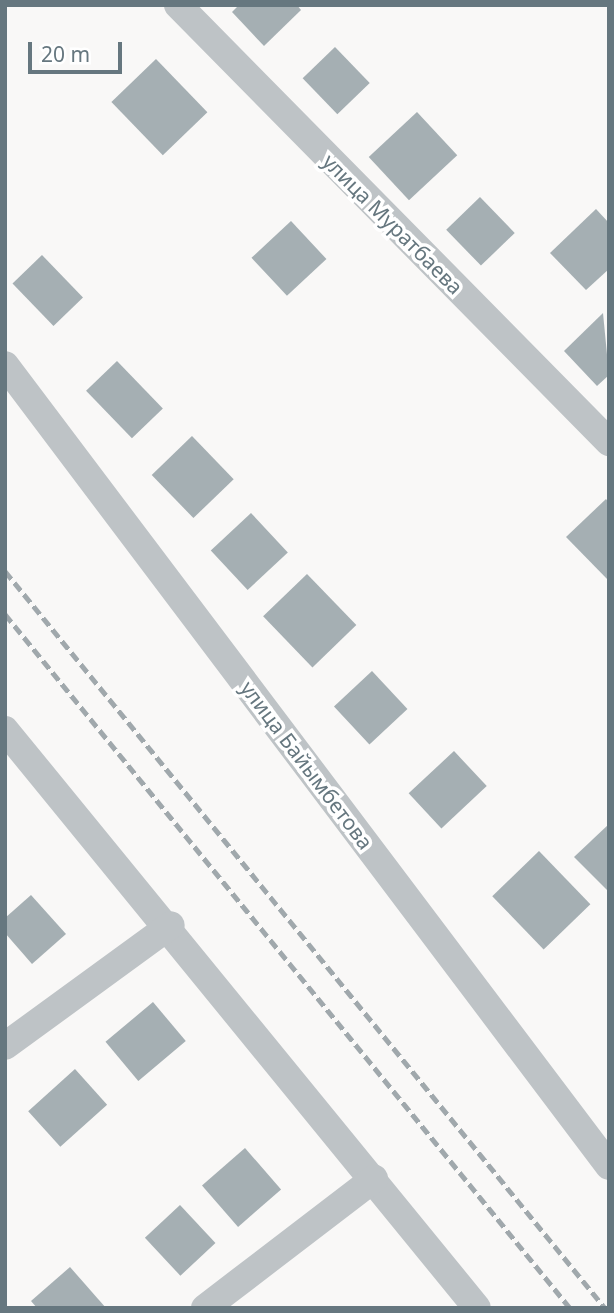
<!DOCTYPE html>
<html>
<head>
<meta charset="utf-8">
<style>
	body { margin:0 }
	#map { position:relative; width:614px; height:1313px; overflow:hidden; background:#f9f8f7; font-family:"Noto Sans",sans-serif }
	div>[style] { position:absolute }
	.building>* { inset:0; background:#a5afb3; transform-origin:0 0 }
	.minor>* { height:28px; margin:-14px; padding:0 14px; transform-origin:14px; border-radius:14px; background:#bec3c6 }
	.rail>* { height:5px; margin-top:-2.5px; transform-origin:0; background:repeating-linear-gradient(90deg,#a0a8ac 0 10px,transparent 0 15px) }
	span { translate:-50% -50%; white-space:nowrap; text-align:center; line-height:1.15; -webkit-text-stroke:7px #fff; paint-order:stroke }
	.street-label { font-size:21px; color:#66777f }
	.frame { position:absolute; inset:0; border:7px solid #66777f; pointer-events:none }
	.scale { position:absolute; left:28px; top:42px; width:94px; height:32px; box-sizing:border-box; border:4px solid #66777f; border-top:0; padding-left:9px; font-size:21px; line-height:24px; white-space:nowrap; color:#66777f; -webkit-text-stroke:5px #fff; paint-order:stroke }
</style>
</head>
<body>
<div id="map">
	<div class="building">
		<i style="clip-path:polygon(239px 5px,297px 5px,301px 10px,264px 46px,232px 12px)"></i>
		<i style="left:335px;top:47px;width:50px;height:45px;rotate:46deg"></i>
		<i style="left:156px;top:59px;width:74px;height:62px;rotate:46deg"></i>
		<i style="left:417px;top:112px;width:59px;height:66px;rotate:47deg"></i>
		<i style="left:480px;top:197px;width:50px;height:47px;rotate:46deg"></i>
		<i style="clip-path:polygon(596px 209px,609px 223px,609px 269px,586px 290px,550px 253px)"></i>
		<i style="left:291px;top:221px;width:52px;height:54px;rotate:47deg"></i>
		<i style="left:42px;top:255px;width:59px;height:41px;rotate:46deg"></i>
		<i style="clip-path:polygon(603px 313px,609px 375px,597px 386px,564px 351px)"></i>
		<i style="left:117px;top:361px;width:66px;height:43px;rotate:46deg"></i>
		<i style="left:192px;top:436px;width:60px;height:56px;rotate:46deg"></i>
		<i style="clip-path:polygon(606px 499px,609px 503px,609px 581px,566px 537px)"></i>
		<i style="left:251px;top:513px;width:54px;height:55px;rotate:47deg"></i>
		<i style="left:307px;top:574px;width:71px;height:61px;rotate:46deg"></i>
		<i style="left:372px;top:671px;width:52px;height:52px;rotate:47deg"></i>
		<i style="left:454px;top:751px;width:48px;height:62px;rotate:47deg"></i>
		<i style="clip-path:polygon(609px 824px,609px 892px,574px 857px)"></i>
		<i style="left:539px;top:851px;width:74px;height:65px;rotate:46deg"></i>
		<i style="clip-path:polygon(31px 895px,66px 934px,32px 964px,5px 933px,5px 918px)"></i>
		<i style="left:153px;top:1002px;width:51px;height:62px;rotate:50deg"></i>
		<i style="left:75px;top:1069px;width:48px;height:63px;rotate:48deg"></i>
		<i style="left:245px;top:1148px;width:55px;height:57px;rotate:49deg"></i>
		<i style="left:180px;top:1205px;width:52px;height:48px;rotate:47deg"></i>
		<i style="clip-path:polygon(70px 1267px,106px 1308px,37px 1308px,31px 1301px)"></i>
	</div>
	<div class="minor">
		<i style="left:178px;top:5px;width:614px;rotate:45.4deg"></i>
		<i style="left:5px;top:365px;width:1003px;rotate:52.98deg"></i>
		<i style="left:5px;top:730px;width:746px;rotate:50.76deg"></i>
		<i style="left:5px;top:1046px;width:205px;rotate:-36.1deg"></i>
		<i style="left:205px;top:1308px;width:213px;rotate:-37.4deg"></i>
	</div>
	<div class="rail">
		<i style="left:5px;top:571px;width:950px;rotate:50.85deg"></i>
		<i style="left:5px;top:614px;width:895px;rotate:50.85deg"></i>
	</div>
	<div class="street-label">
		<span style="left:393px;top:224px;rotate:45deg">улица Муратбаева</span>
		<span style="left:307px;top:765px;rotate:53deg">улица Байымбетова</span>
	</div>
	<div class="frame"></div>
	<div class="scale">20 m</div>
</div>
</body>
</html>
